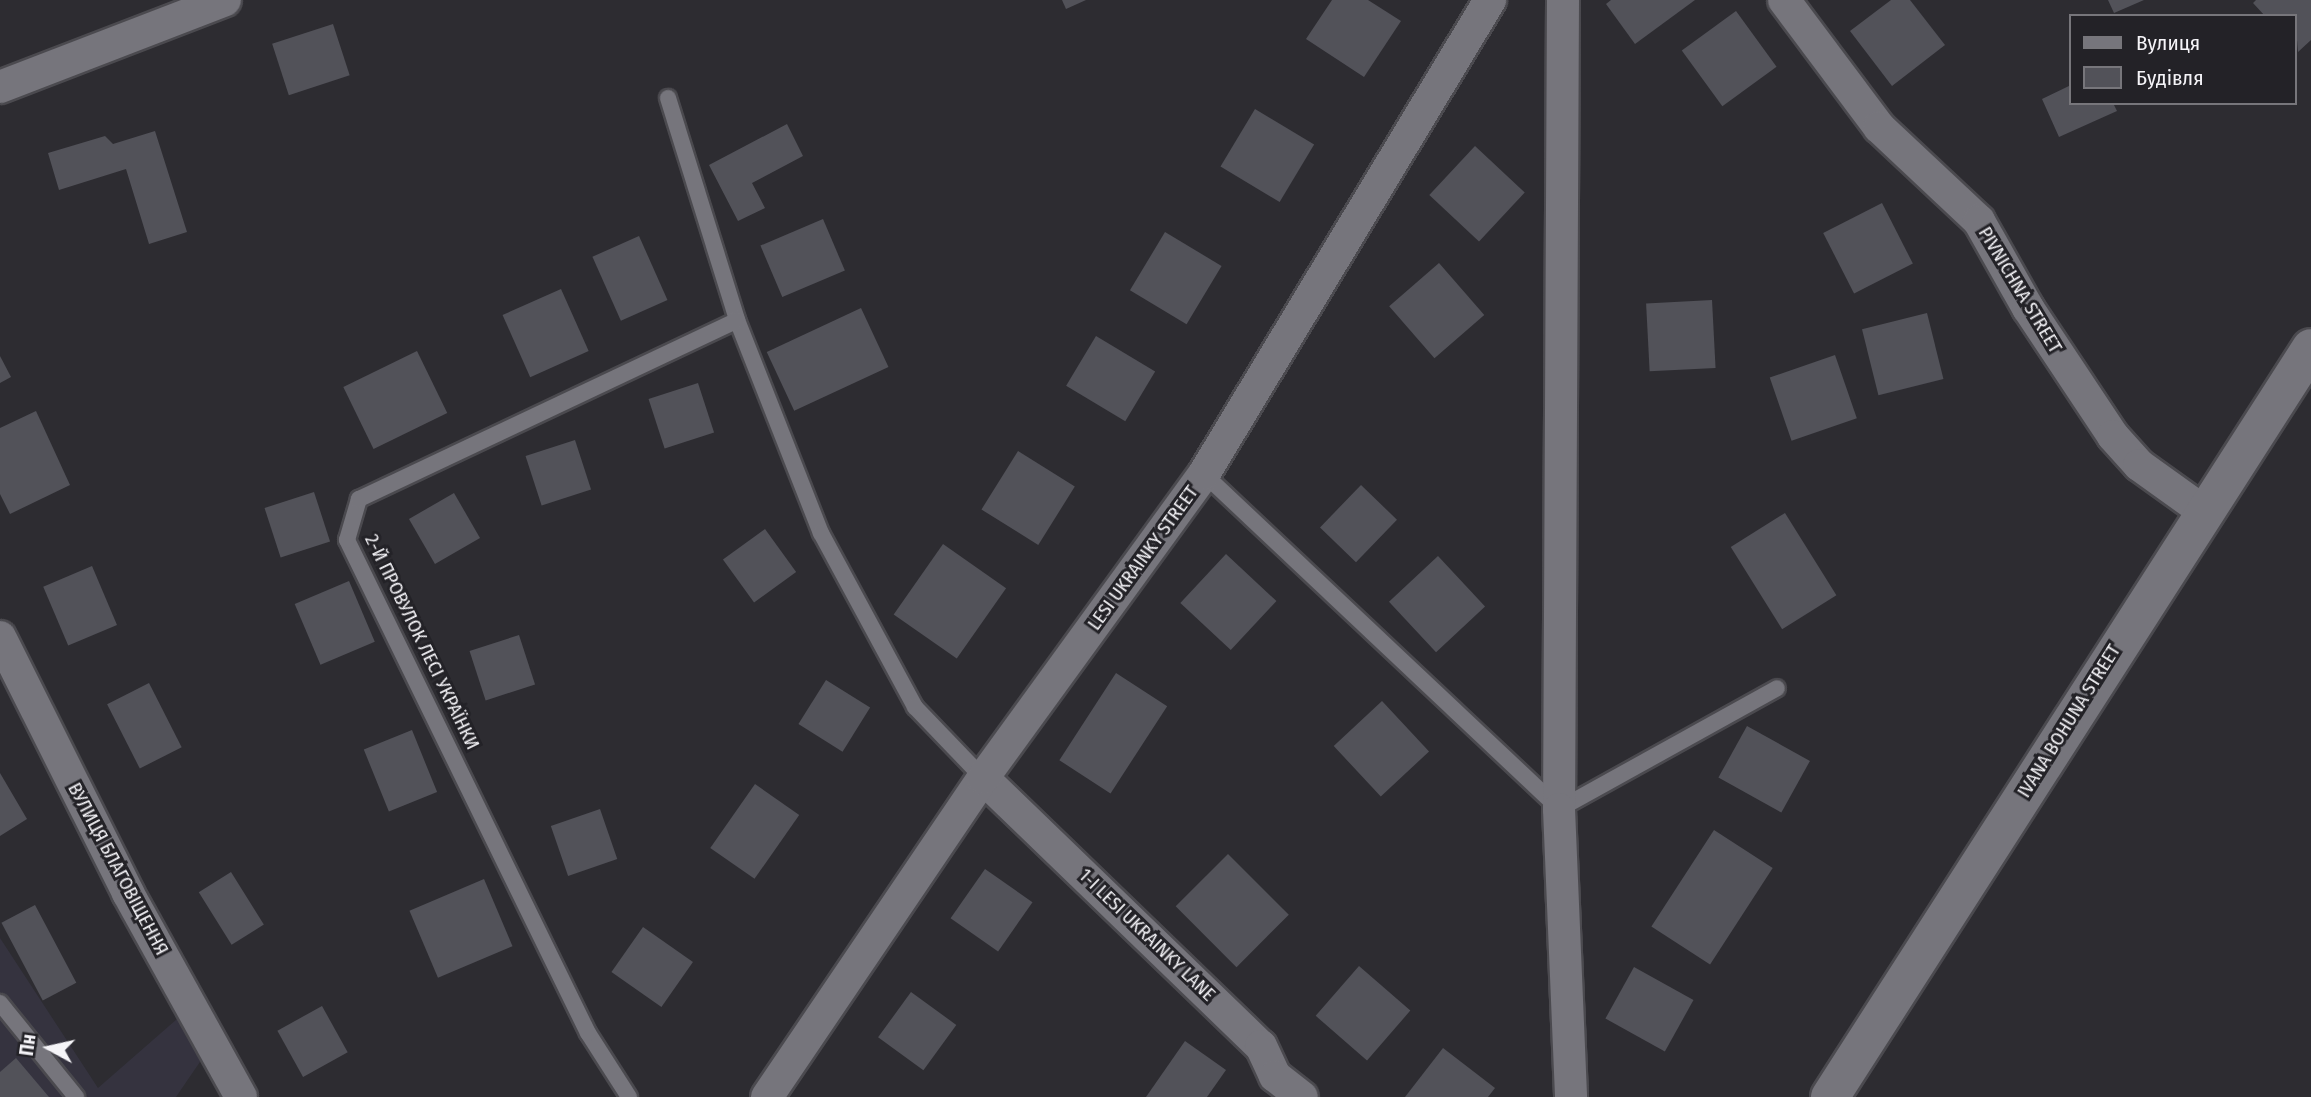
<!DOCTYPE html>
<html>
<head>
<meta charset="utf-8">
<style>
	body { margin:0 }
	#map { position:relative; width:2311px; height:1097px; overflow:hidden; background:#2d2c31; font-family:"Fira Sans Condensed",sans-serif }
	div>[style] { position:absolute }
	.built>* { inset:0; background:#35333f }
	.building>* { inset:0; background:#525259; transform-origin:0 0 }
	.roads { filter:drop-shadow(2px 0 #4b4a4f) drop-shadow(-2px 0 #4b4a4f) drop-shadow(0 2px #4b4a4f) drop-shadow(0 -2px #4b4a4f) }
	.service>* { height:16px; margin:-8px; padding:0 8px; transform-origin:8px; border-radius:8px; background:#76757c }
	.minor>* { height:32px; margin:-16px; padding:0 16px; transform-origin:16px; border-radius:16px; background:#76757c }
	.tertiary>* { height:38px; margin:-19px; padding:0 19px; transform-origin:19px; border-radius:19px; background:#76757c }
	span { translate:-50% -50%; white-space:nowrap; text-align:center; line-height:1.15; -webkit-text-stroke:6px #232227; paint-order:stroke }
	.street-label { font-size:19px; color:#f5f4f8 }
	.legend { position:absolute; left:2069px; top:14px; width:228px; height:91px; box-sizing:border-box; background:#232227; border:2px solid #77767b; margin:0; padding:9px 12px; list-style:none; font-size:21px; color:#f5f4f8 }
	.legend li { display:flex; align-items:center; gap:14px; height:35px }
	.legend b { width:35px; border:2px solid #77767b }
	.north { position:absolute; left:14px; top:1013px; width:70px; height:70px; -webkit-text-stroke:5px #232227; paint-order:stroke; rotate:278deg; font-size:19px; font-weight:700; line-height:28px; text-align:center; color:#f5f4f8 }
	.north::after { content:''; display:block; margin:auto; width:24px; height:32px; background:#f5f4f8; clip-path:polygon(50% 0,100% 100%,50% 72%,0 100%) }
</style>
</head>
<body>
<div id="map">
	<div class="built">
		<i style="clip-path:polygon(0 938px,98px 1088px,177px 1019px,204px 1056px,176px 1097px,0 1097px)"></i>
	</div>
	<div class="building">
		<i style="clip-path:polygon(1062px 0,1086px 0,1066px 9px)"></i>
		<i style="clip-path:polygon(1332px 0,1368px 0,1401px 21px,1364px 77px,1306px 39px)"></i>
		<i style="clip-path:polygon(1611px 0,1695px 0,1635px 44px,1606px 4px)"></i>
		<i style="clip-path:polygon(1891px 0,1910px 0,1945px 45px,1892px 86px,1850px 31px)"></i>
		<i style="clip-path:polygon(2108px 0,2144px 0,2114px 13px)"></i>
		<i style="clip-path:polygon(2256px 0,2311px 0,2311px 40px,2298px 52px,2295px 16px,2265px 16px,2253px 3px)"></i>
		<i style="left:1736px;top:11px;width:69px;height:67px;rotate:54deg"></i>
		<i style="left:333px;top:24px;width:54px;height:64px;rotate:72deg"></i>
		<i style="clip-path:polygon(2071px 85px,2071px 103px,2113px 103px,2117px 111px,2059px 137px,2042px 99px)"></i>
		<i style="left:1255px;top:109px;width:69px;height:67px;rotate:31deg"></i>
		<i style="clip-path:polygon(787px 124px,803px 156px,752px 183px,765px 208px,738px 221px,709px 165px)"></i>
		<i style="clip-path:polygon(155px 131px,187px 232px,149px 244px,126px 169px,59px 190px,48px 153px,105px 136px,113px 144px)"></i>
		<i style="left:1475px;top:146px;width:68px;height:67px;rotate:43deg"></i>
		<i style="left:1882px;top:203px;width:68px;height:66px;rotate:63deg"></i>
		<i style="left:823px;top:219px;width:56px;height:68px;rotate:67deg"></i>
		<i style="left:1165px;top:232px;width:66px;height:68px;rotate:31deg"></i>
		<i style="left:639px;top:236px;width:70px;height:51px;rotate:66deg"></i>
		<i style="left:1439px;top:263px;width:69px;height:66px;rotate:49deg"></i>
		<i style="left:561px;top:289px;width:68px;height:64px;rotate:66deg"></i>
		<i style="left:1712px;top:300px;width:68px;height:66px;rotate:87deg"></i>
		<i style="left:861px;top:308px;width:65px;height:104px;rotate:65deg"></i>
		<i style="left:1927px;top:313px;width:68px;height:67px;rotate:76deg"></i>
		<i style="left:1096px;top:336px;width:69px;height:58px;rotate:31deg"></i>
		<i style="left:417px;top:351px;width:69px;height:82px;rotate:64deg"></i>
		<i style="left:1835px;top:355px;width:67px;height:69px;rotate:71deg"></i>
		<i style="clip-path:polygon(0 356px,11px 377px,0 383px)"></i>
		<i style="left:698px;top:383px;width:52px;height:52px;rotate:72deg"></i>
		<i style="clip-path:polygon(36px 411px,70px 485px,10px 514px,0 494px,0 428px)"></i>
		<i style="left:575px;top:440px;width:52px;height:52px;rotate:72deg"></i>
		<i style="left:1018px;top:451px;width:67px;height:69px;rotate:32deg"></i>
		<i style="left:1361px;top:485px;width:50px;height:59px;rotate:44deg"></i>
		<i style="left:314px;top:492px;width:52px;height:52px;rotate:72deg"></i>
		<i style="left:454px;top:493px;width:52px;height:52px;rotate:60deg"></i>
		<i style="left:1785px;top:513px;width:97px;height:64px;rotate:58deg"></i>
		<i style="left:765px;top:529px;width:53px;height:52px;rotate:54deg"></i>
		<i style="left:943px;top:544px;width:77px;height:86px;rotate:35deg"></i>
		<i style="left:1226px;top:554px;width:69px;height:67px;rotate:43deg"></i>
		<i style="left:1438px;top:556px;width:69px;height:67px;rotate:47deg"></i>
		<i style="left:92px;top:566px;width:64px;height:53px;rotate:67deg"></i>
		<i style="left:349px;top:581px;width:66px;height:59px;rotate:67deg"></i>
		<i style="left:519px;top:635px;width:52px;height:52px;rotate:72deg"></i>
		<i style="left:1116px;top:673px;width:61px;height:104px;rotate:33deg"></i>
		<i style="left:826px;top:680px;width:52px;height:52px;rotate:32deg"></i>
		<i style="left:149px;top:683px;width:72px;height:47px;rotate:63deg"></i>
		<i style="left:1382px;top:701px;width:69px;height:66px;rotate:47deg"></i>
		<i style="left:1747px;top:726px;width:72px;height:59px;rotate:29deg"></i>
		<i style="left:412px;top:730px;width:67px;height:52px;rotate:68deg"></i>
		<i style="clip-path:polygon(0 773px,27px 819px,0 836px)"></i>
		<i style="left:755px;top:784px;width:54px;height:78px;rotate:35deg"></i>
		<i style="left:600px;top:809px;width:53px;height:52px;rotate:71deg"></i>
		<i style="left:1714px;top:830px;width:70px;height:115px;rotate:33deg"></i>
		<i style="left:1228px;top:854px;width:86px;height:74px;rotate:45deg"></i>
		<i style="left:985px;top:869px;width:58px;height:60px;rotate:35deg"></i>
		<i style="left:231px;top:872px;width:62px;height:38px;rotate:58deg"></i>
		<i style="left:484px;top:879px;width:73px;height:81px;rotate:67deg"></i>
		<i style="left:35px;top:905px;width:88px;height:38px;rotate:62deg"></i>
		<i style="left:643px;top:927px;width:61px;height:55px;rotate:35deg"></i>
		<i style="left:1359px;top:966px;width:68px;height:66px;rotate:41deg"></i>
		<i style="left:1634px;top:967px;width:68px;height:59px;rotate:29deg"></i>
		<i style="left:911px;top:992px;width:56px;height:56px;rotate:36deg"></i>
		<i style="left:322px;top:1006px;width:53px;height:51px;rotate:61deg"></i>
		<i style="clip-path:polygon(1185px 1041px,1226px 1070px,1207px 1097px,1146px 1097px)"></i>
		<i style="clip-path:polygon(1443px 1048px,1495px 1088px,1488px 1097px,1405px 1097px)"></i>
		<i style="clip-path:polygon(16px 1058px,49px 1097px,0 1097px,0 1072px)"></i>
	</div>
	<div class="roads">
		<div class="service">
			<i style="left:668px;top:98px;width:232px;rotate:72.7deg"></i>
			<i style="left:737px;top:320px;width:229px;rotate:68.5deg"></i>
			<i style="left:821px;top:533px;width:198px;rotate:61.6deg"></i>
			<i style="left:915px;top:707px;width:98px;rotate:46.2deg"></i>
			<i style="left:1204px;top:474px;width:488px;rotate:43.3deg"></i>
			<i style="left:1559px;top:809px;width:249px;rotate:-29deg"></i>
			<i style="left:0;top:1003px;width:121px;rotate:51deg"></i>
			<i style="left:629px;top:1097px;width:76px;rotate:-122.6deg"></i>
			<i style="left:588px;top:1033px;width:549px;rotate:-116.05deg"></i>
			<i style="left:347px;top:540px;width:43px;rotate:-73.7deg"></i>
			<i style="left:359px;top:499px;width:418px;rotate:-25.3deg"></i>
		</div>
		<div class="minor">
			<i style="left:1563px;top:0;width:809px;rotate:90.28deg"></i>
			<i style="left:1559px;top:809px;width:288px;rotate:87.6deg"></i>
			<i style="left:1784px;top:0;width:159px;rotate:53.2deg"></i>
			<i style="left:1879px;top:127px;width:137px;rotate:43.2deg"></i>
			<i style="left:1979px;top:221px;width:100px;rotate:60.6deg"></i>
			<i style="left:2028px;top:308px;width:154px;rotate:56.4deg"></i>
			<i style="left:2113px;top:436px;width:39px;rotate:48deg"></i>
			<i style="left:2139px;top:465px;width:79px;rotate:35.7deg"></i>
			<i style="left:0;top:87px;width:241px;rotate:-21.1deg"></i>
			<i style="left:0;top:637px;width:286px;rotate:63.4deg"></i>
			<i style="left:128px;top:893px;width:233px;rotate:61deg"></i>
			<i style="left:983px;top:778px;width:386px;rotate:44deg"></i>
			<i style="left:1261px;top:1046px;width:33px;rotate:65deg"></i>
			<i style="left:1275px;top:1076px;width:34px;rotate:38deg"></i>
			<i style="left:767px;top:1097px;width:385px;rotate:-55.9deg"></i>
			<i style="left:983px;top:778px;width:376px;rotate:-54deg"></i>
			<i style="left:1204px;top:474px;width:554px;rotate:-58.89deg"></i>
		</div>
		<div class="tertiary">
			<i style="left:1830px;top:1097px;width:890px;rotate:-57.29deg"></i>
		</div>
	</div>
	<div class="street-label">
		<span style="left:2020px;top:290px;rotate:59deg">PIVNICHNA STREET</span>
		<span style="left:1143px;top:558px;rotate:-54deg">LESI UKRAINKY STREET</span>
		<span style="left:422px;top:642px;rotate:64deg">2-Й ПРОВУЛОК ЛЕСІ УКРАЇНКИ</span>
		<span style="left:2069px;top:721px;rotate:-58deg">IVANA BOHUNA STREET</span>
		<span style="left:118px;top:869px;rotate:62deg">ВУЛИЦЯ БЛАГОВІЩЕННЯ</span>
		<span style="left:1147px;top:935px;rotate:44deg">1-I LESI UKRAINKY LANE</span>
	</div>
	<ul class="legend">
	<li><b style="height:9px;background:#76757c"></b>Вулиця</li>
	<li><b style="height:19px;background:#525259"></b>Будівля</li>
	</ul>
	<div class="north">Пн</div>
</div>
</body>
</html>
